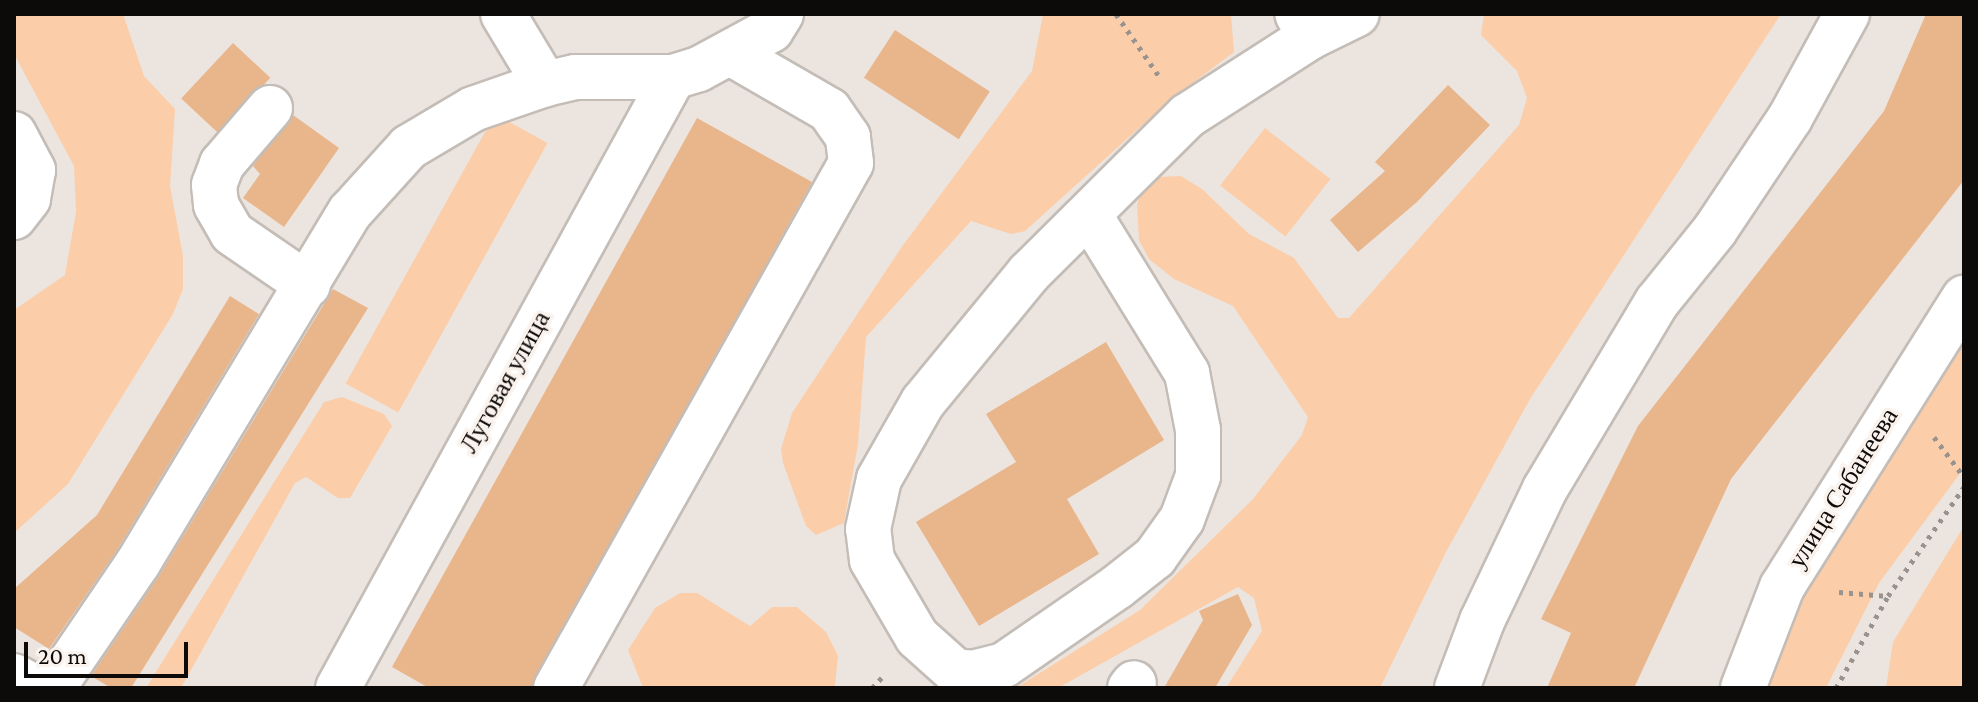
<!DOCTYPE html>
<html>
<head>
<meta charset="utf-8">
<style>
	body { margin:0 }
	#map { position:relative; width:1978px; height:702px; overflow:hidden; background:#ece5df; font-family:"Crimson Pro",serif }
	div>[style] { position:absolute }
	.green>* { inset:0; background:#fbcda8; transform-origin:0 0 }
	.building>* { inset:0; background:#e9b58b; transform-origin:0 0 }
	.path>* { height:5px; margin-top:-2.5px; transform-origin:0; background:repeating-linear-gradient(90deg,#99938f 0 4px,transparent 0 10px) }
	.roads { filter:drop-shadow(2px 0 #c4bdb7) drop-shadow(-2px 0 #c4bdb7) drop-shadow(0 2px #c4bdb7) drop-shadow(0 -2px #c4bdb7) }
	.minor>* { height:44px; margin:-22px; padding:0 22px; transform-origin:22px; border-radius:22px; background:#fff }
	span { translate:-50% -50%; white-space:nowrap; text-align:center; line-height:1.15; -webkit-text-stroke:7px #faf2ec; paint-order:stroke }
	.street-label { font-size:26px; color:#0d0b09 }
	.frame { position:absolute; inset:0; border:16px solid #0d0b09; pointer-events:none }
	.scale { position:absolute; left:24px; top:642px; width:164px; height:36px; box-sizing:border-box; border:4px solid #0d0b09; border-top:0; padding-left:10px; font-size:24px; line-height:28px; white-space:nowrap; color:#0d0b09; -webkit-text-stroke:6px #faf2ec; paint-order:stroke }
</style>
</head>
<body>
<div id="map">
	<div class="green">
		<i style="clip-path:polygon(14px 14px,123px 14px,144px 76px,175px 109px,170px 186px,183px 256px,183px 289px,173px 314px,68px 484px,14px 533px,14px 310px,65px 275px,76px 212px,74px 166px,14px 54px)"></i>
		<i style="clip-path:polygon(1043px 14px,1231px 14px,1234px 52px,1169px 101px,1025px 231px,1011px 234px,971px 221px,866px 337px,858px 444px,844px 523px,816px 535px,806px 526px,783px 463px,781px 449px,792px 413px,901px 248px,1032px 71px)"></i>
		<i style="clip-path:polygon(1484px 14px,1781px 14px,1530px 399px,1445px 554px,1380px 688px,1226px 688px,1262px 631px,1254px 598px,1238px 587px,1058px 688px,1016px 688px,1140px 610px,1253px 499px,1302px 435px,1308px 417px,1233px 306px,1174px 279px,1149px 259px,1139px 240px,1137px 205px,1142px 188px,1159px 177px,1181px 176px,1202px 189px,1249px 234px,1294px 258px,1338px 318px,1349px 318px,1519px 125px,1527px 98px,1517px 71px,1481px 35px)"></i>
		<i style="left:495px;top:114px;width:60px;height:308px;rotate:29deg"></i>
		<i style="left:1265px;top:128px;width:83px;height:73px;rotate:38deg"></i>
		<i style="clip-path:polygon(1964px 326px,1964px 468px,1879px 583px,1826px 688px,1754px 688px,1766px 646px)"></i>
		<i style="clip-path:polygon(342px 397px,384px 414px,392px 426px,350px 498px,338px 498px,306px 477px,295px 483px,181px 688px,146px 688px,324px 402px)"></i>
		<i style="clip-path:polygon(1964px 526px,1964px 688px,1886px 688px,1893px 642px)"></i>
		<i style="clip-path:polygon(680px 593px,697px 593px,750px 626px,772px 607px,797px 607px,826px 632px,838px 656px,835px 686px,643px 688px,628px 650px,655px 608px)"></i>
	</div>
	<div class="building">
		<i style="clip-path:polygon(1926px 14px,1964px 14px,1964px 180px,1731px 479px,1634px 688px,1547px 688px,1571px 633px,1541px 619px,1638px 426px,1884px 111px)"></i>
		<i style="left:895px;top:30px;width:113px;height:57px;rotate:33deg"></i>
		<i style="left:233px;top:43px;width:51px;height:76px;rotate:43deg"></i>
		<i style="clip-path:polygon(1448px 85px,1490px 125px,1417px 202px,1358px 252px,1330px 220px,1385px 171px,1375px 162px)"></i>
		<i style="clip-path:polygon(293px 115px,339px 148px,284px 227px,243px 198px,260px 174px,253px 166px)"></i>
		<i style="clip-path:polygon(697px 118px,812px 182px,531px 688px,429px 688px,392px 667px)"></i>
		<i style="clip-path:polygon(333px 289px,368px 308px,131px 688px,111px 688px,91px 676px,159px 576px)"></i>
		<i style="clip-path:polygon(230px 296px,259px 314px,117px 550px,49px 649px,14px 627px,14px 589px,97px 515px)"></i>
		<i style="clip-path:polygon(1106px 342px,1164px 440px,1067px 499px,1099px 554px,979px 626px,916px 522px,1016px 462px,986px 414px)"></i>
		<i style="clip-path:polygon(1238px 594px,1252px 625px,1215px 688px,1164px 688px,1203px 620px,1199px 611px)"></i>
	</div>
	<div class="path">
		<i style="left:1116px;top:14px;width:75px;rotate:55.3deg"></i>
		<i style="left:1934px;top:437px;width:50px;rotate:53.1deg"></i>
		<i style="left:1839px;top:592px;width:49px;rotate:4.7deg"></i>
		<i style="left:872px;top:688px;width:19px;rotate:-47deg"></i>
		<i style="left:1836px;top:688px;width:106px;rotate:-60.5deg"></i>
		<i style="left:1888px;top:596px;width:133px;rotate:-55.1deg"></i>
	</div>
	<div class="roads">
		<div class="minor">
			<i style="left:503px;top:14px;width:82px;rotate:59deg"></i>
			<i style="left:1310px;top:37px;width:52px;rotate:-26.1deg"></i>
			<i style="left:270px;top:108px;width:74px;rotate:130.6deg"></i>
			<i style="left:222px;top:164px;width:22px;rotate:111deg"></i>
			<i style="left:214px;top:185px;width:20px;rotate:84deg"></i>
			<i style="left:216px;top:205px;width:32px;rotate:60deg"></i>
			<i style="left:232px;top:233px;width:92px;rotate:34.4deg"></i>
			<i style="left:14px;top:134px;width:41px;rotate:62.2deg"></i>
			<i style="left:33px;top:170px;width:29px;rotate:100deg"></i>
			<i style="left:28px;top:199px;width:23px;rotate:128deg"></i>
			<i style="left:1090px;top:216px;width:185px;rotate:58.3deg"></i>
			<i style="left:1187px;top:373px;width:58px;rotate:79.1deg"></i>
			<i style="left:1198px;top:430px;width:46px;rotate:90deg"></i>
			<i style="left:1198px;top:476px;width:46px;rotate:110.4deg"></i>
			<i style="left:1182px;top:519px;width:47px;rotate:125.4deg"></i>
			<i style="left:1155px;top:557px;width:48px;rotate:141.7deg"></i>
			<i style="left:1117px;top:587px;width:137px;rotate:145.4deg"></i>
			<i style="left:1004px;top:665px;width:32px;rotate:166deg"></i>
			<i style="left:973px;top:673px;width:18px;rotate:-174deg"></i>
			<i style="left:955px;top:671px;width:51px;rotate:-138.2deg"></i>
			<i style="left:917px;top:637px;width:89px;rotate:-120.3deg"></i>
			<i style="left:872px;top:560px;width:31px;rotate:-97deg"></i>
			<i style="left:868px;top:529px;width:51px;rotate:-77.6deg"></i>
			<i style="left:879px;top:479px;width:89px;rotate:-60.3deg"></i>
			<i style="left:923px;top:402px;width:167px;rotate:-50.6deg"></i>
			<i style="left:1029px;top:273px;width:223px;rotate:-44.8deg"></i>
			<i style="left:1187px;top:116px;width:146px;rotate:-32.7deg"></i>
			<i style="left:1310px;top:37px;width:26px;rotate:-119deg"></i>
			<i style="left:14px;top:676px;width:25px;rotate:29deg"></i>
			<i style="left:53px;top:688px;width:151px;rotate:-55.8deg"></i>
			<i style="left:138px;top:563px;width:410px;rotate:-58.9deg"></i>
			<i style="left:350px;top:212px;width:88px;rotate:-47.8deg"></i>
			<i style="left:409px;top:147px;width:74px;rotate:-30.7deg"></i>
			<i style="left:473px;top:109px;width:76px;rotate:-19.1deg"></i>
			<i style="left:545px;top:84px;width:31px;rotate:-13deg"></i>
			<i style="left:575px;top:77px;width:98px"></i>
			<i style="left:673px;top:77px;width:27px;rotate:-17deg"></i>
			<i style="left:699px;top:69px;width:82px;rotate:-28.4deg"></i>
			<i style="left:771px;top:30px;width:19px;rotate:-58deg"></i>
			<i style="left:338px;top:688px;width:697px;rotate:-61.26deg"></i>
			<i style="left:556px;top:688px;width:602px;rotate:-60.67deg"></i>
			<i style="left:851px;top:163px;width:26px;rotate:-97deg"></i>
			<i style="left:848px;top:137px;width:33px;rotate:-125deg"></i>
			<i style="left:829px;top:110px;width:112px;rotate:-150deg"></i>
			<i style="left:1130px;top:688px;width:6px;rotate:-51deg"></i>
			<i style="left:1457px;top:688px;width:72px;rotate:-69.5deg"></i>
			<i style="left:1482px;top:621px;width:146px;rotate:-64.5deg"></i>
			<i style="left:1545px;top:489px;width:218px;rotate:-59.1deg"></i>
			<i style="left:1657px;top:302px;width:92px;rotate:-51.1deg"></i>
			<i style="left:1715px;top:230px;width:135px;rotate:-56.2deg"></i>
			<i style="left:1790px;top:118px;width:119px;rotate:-61.3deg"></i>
			<i style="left:1743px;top:688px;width:108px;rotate:-68.9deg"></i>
			<i style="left:1782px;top:587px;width:342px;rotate:-57.8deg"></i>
		</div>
	</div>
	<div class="street-label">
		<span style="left:505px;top:382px;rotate:-61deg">Луговая улица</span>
		<span style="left:1843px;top:488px;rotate:-58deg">улица Сабанеева</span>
	</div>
	<div class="frame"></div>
	<div class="scale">20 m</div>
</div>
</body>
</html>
